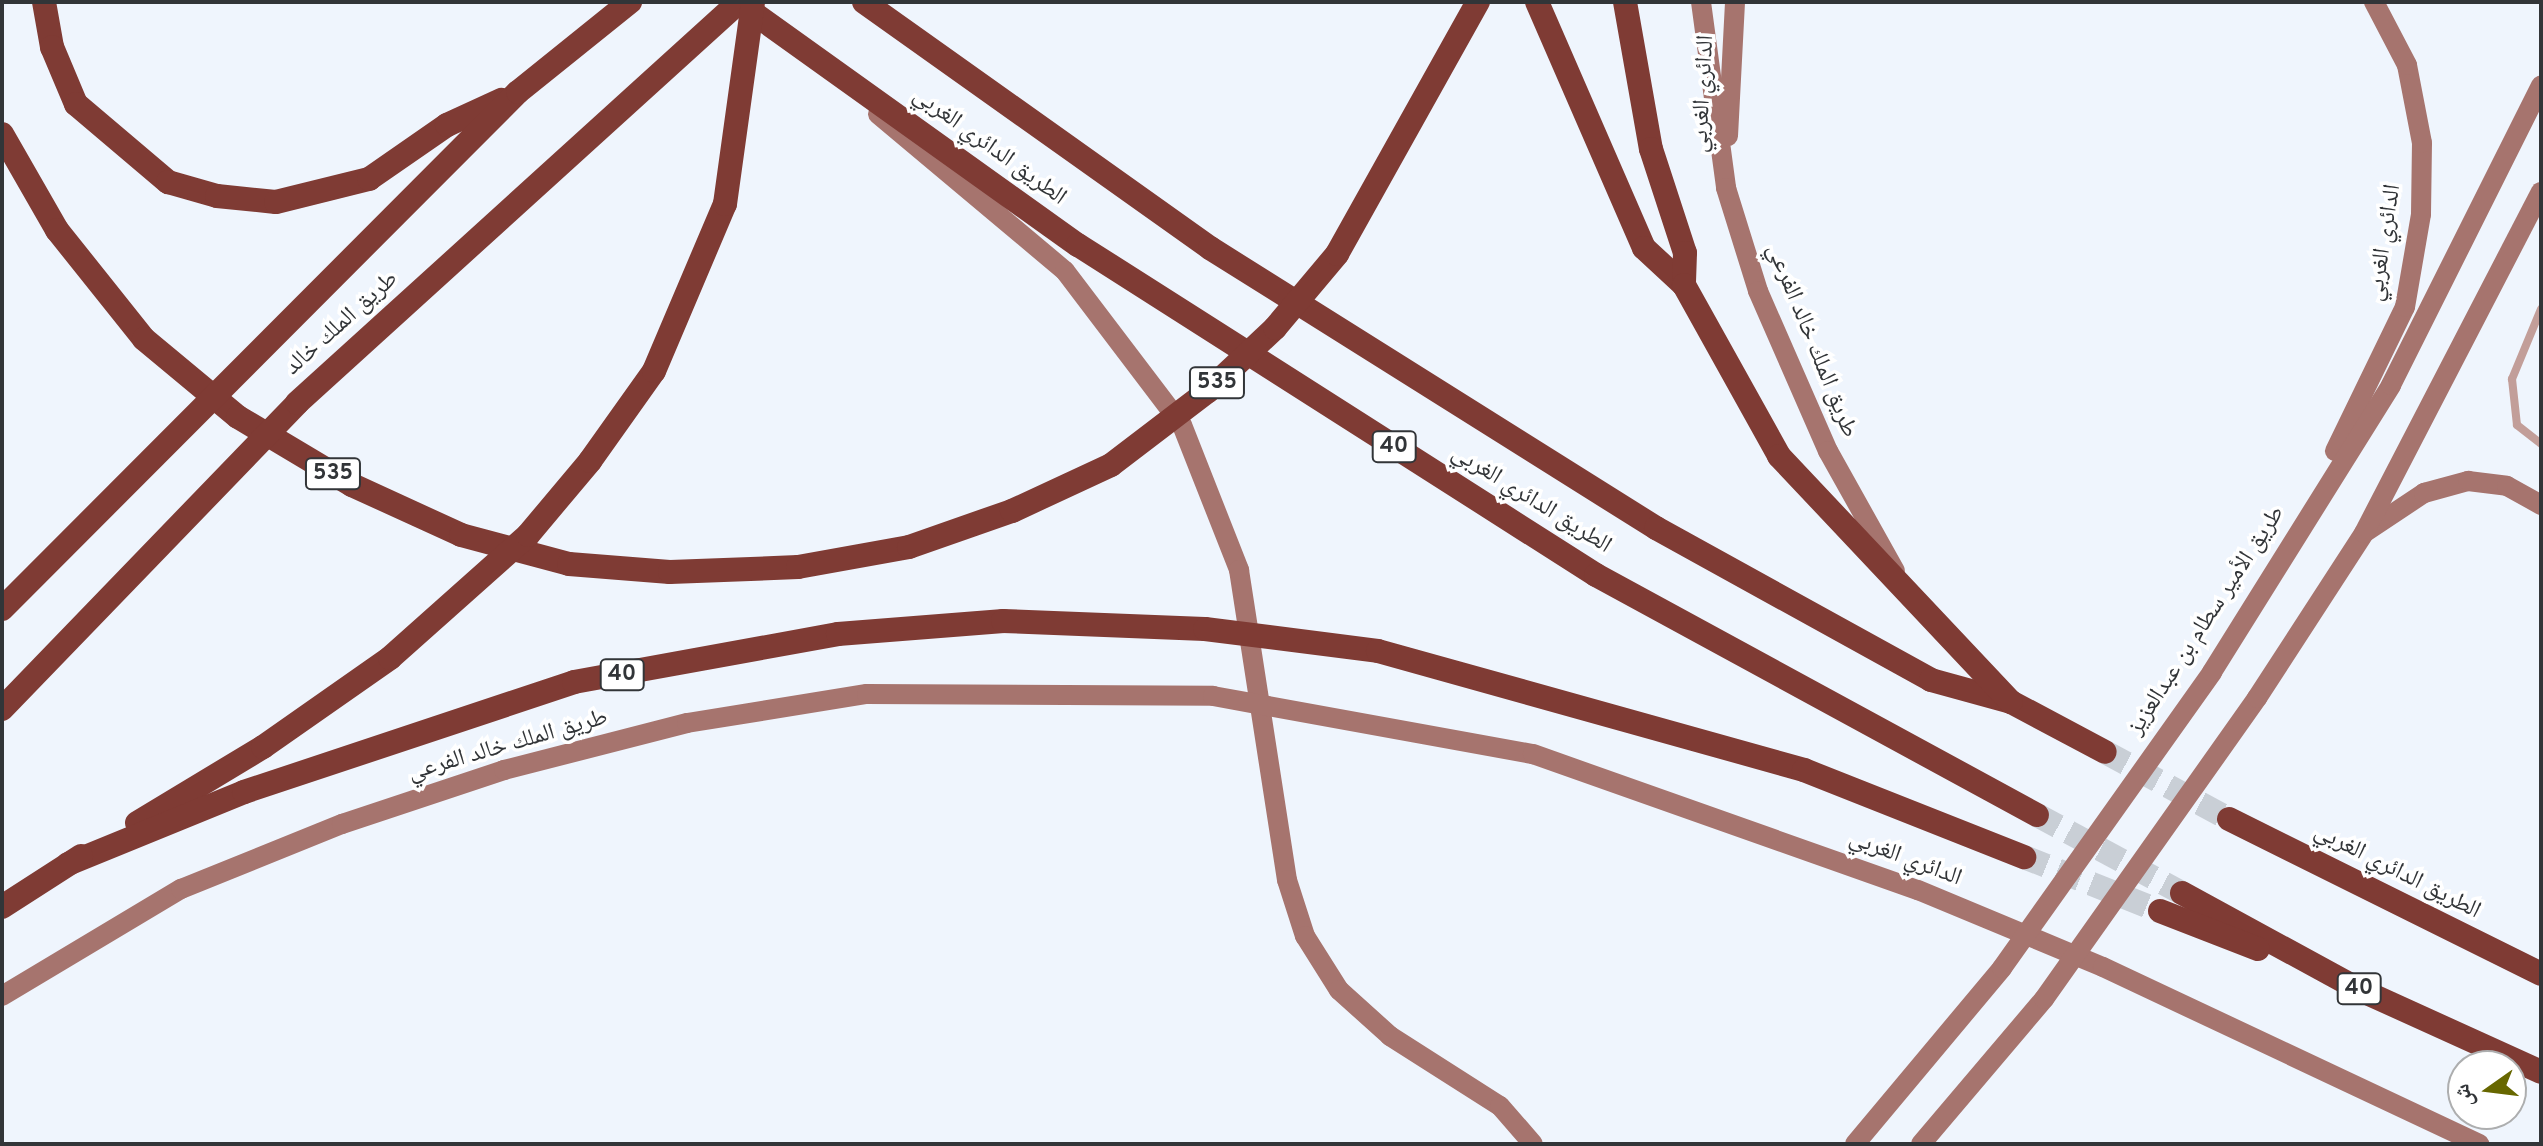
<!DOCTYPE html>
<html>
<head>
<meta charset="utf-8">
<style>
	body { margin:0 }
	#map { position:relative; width:2543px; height:1146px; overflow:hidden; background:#eff5fd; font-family:Overpass,"Noto Naskh Arabic",sans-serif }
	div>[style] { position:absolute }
	.highway-tunnel>* { height:24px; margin-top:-12px; transform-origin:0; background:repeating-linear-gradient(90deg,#c9cfd6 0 24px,transparent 0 36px) }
	.lane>* { height:8px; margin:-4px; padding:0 4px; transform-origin:4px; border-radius:4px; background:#c29e99 }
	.secondary>* { height:20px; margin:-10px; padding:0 10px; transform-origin:10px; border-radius:10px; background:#a6746e }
	.highway>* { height:24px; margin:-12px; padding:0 12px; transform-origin:12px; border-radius:12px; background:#7f3b34 }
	span { translate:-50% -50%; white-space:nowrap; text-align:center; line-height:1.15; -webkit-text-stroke:7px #fff; paint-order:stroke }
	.shield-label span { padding:2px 6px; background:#fff; border:2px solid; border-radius:6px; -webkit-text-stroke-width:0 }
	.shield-label { font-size:22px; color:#323538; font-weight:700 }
	.street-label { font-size:24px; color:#323538 }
	.frame { position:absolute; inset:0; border:4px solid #323538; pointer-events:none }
	.north { position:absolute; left:2447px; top:1050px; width:80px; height:80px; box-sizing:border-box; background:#fff; border:2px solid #adaeaf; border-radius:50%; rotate:256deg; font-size:22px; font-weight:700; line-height:32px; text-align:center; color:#323538 }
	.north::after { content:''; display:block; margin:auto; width:28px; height:36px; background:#676700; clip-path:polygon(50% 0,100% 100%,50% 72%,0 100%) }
</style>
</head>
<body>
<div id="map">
	<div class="highway-tunnel">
		<i style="left:2105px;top:752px;width:141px;rotate:28.4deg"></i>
		<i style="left:2037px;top:815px;width:165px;rotate:28.3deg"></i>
		<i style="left:2024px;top:857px;width:146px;rotate:21.7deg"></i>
	</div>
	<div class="lane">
		<i style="left:2541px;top:309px;width:76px;rotate:112.5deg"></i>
		<i style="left:2512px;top:379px;width:46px;rotate:83.8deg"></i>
		<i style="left:2517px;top:425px;width:31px;rotate:38deg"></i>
	</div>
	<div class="secondary">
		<i style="left:1701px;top:2px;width:188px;rotate:82.3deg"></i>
		<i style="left:1726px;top:188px;width:108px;rotate:72.7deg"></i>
		<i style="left:1758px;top:291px;width:175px;rotate:66.4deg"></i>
		<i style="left:1828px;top:451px;width:137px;rotate:60.8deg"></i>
		<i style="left:878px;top:114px;width:244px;rotate:40deg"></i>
		<i style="left:1065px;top:271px;width:193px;rotate:52.8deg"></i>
		<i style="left:1182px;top:425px;width:156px;rotate:68.5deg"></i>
		<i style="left:1239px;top:570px;width:314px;rotate:81.2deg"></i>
		<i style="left:1287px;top:880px;width:59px;rotate:72.2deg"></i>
		<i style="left:1305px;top:936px;width:64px;rotate:57.8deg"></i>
		<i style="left:1339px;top:990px;width:69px;rotate:42deg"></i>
		<i style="left:1390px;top:1036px;width:130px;rotate:32.5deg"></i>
		<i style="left:1500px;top:1106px;width:50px;rotate:49deg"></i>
		<i style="left:1728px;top:136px;width:134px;rotate:-87deg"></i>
		<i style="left:2335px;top:451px;width:160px;rotate:-64.1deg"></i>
		<i style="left:2405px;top:307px;width:94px;rotate:-80.2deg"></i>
		<i style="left:2421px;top:214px;width:71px;rotate:-89.2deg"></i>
		<i style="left:2422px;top:143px;width:79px;rotate:-100.9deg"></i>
		<i style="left:2407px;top:65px;width:71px;rotate:-117.6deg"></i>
		<i style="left:2367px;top:531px;width:69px;rotate:-33.7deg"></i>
		<i style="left:2424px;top:493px;width:46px;rotate:-15.3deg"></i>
		<i style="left:2468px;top:481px;width:39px;rotate:7deg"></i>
		<i style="left:2507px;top:486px;width:39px;rotate:29deg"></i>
		<i style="left:2px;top:996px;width:209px;rotate:-30.9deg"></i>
		<i style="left:181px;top:889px;width:174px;rotate:-22deg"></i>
		<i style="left:342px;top:824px;width:171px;rotate:-18.4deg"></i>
		<i style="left:504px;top:770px;width:189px;rotate:-14.4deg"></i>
		<i style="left:687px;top:723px;width:182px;rotate:-9.2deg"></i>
		<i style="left:867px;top:694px;width:346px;rotate:0.3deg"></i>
		<i style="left:1213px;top:696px;width:325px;rotate:10.3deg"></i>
		<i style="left:1533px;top:754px;width:408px;rotate:19.5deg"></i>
		<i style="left:1918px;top:890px;width:200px;rotate:22.6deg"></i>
		<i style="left:2103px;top:967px;width:416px;rotate:25.2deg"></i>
		<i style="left:1855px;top:1144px;width:229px;rotate:-50.1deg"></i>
		<i style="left:2002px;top:968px;width:363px;rotate:-54.6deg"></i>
		<i style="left:2212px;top:672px;width:338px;rotate:-58deg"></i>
		<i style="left:2391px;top:385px;width:335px;rotate:-63.4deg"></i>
		<i style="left:1921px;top:1144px;width:190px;rotate:-49.7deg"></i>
		<i style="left:2044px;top:999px;width:369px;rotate:-54.7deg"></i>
		<i style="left:2257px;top:698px;width:197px;rotate:-57deg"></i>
		<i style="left:2364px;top:533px;width:384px;rotate:-62.6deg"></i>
	</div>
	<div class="highway">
		<i style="left:44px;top:2px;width:46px;rotate:79.9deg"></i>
		<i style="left:52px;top:47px;width:62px;rotate:67.2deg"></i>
		<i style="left:76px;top:104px;width:121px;rotate:40.3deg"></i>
		<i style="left:168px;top:182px;width:51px;rotate:15.9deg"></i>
		<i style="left:217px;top:196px;width:59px;rotate:5.8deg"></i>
		<i style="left:276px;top:202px;width:96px;rotate:-13.9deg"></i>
		<i style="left:369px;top:179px;width:95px;rotate:-34.7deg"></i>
		<i style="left:447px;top:125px;width:60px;rotate:-24.8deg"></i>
		<i style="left:738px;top:2px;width:418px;rotate:35.6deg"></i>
		<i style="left:1078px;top:245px;width:614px;rotate:32.5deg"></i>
		<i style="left:1596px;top:575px;width:502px;rotate:28.56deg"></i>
		<i style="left:864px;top:2px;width:425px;rotate:35.4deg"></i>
		<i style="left:1210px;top:248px;width:527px;rotate:32.12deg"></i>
		<i style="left:1656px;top:528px;width:314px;rotate:28.9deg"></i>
		<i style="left:1931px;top:680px;width:83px;rotate:15.4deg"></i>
		<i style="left:2011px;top:702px;width:106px;rotate:28deg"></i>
		<i style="left:1537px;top:2px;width:268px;rotate:66.5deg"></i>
		<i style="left:1644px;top:248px;width:54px;rotate:42.8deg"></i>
		<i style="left:1625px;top:2px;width:149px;rotate:80deg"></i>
		<i style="left:1651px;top:149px;width:109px;rotate:71.9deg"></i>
		<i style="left:1685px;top:253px;width:32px;rotate:92deg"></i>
		<i style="left:1684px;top:285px;width:196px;rotate:60.9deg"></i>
		<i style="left:1779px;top:456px;width:338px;rotate:46.7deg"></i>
		<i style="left:2px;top:134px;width:111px;rotate:60.2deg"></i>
		<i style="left:57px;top:230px;width:139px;rotate:51.4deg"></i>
		<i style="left:144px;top:339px;width:122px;rotate:39.7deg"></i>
		<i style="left:238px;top:417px;width:133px;rotate:30.8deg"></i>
		<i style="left:352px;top:485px;width:120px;rotate:24.6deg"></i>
		<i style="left:461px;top:535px;width:112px;rotate:15deg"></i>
		<i style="left:569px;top:564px;width:101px;rotate:4.5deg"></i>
		<i style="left:670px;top:572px;width:128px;rotate:-2.2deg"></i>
		<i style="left:798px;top:567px;width:113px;rotate:-10.2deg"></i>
		<i style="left:909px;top:547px;width:109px;rotate:-19.3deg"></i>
		<i style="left:1012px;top:511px;width:109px;rotate:-24.9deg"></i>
		<i style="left:1111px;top:465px;width:122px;rotate:-37.3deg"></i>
		<i style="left:1208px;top:391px;width:92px;rotate:-43.2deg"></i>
		<i style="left:1275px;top:328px;width:97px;rotate:-50deg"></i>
		<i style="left:1337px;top:254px;width:289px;rotate:-60.8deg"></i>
		<i style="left:2px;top:609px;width:730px;rotate:-45.06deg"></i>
		<i style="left:518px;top:92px;width:144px;rotate:-38.8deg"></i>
		<i style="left:2px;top:709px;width:425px;rotate:-46deg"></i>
		<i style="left:297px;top:403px;width:597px;rotate:-42.22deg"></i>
		<i style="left:2229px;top:819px;width:348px;rotate:26.4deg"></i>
		<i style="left:137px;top:823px;width:147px;rotate:-31.1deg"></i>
		<i style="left:263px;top:747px;width:155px;rotate:-35deg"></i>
		<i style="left:390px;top:658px;width:185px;rotate:-41.7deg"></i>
		<i style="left:528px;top:535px;width:97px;rotate:-50deg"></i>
		<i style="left:590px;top:461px;width:110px;rotate:-54.6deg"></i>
		<i style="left:654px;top:371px;width:181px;rotate:-67deg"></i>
		<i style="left:725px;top:204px;width:204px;rotate:-82.1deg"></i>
		<i style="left:68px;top:864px;width:190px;rotate:-22.2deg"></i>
		<i style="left:244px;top:792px;width:348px;rotate:-18.4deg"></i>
		<i style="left:574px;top:682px;width:268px;rotate:-10.3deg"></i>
		<i style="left:838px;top:634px;width:166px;rotate:-4.5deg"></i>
		<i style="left:1003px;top:621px;width:202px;rotate:2.3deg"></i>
		<i style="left:1205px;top:629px;width:174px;rotate:7.2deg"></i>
		<i style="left:1378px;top:651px;width:442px;rotate:15.6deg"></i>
		<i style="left:1804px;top:770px;width:237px;rotate:21.6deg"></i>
		<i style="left:2182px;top:893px;width:198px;rotate:28.6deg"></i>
		<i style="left:2356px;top:988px;width:203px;rotate:24.4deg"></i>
		<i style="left:2px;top:907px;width:94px;rotate:-32.8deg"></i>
		<i style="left:2160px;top:911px;width:105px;rotate:21.2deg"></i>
	</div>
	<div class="shield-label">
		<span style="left:1217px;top:383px">535</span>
		<span style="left:1394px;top:447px">40</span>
		<span style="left:333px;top:474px">535</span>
		<span style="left:622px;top:675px">40</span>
		<span style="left:2359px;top:989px">40</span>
	</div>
	<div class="street-label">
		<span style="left:1704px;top:94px;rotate:-87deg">الدائري الغربي</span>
		<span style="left:989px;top:147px;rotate:36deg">الطريق الدائري الغربي</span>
		<span style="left:2385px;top:243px;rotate:-81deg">الدائري الغربي</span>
		<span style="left:342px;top:324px;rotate:-42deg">طريق الملك خالد</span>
		<span style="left:1811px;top:341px;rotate:68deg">طريق الملك خالد الفرعي</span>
		<span style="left:1531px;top:500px;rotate:32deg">الطريق الدائري الغربي</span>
		<span style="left:2207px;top:621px;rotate:-57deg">طريق الأمير سطام بن عبدالعزيز</span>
		<span style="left:508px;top:746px;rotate:-16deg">طريق الملك خالد الفرعي</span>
		<span style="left:1905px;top:859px;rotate:21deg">الدائري الغربي</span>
		<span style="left:2397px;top:872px;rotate:27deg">الطريق الدائري الغربي</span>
	</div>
	<div class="frame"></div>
	<div class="north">ش</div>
</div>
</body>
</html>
